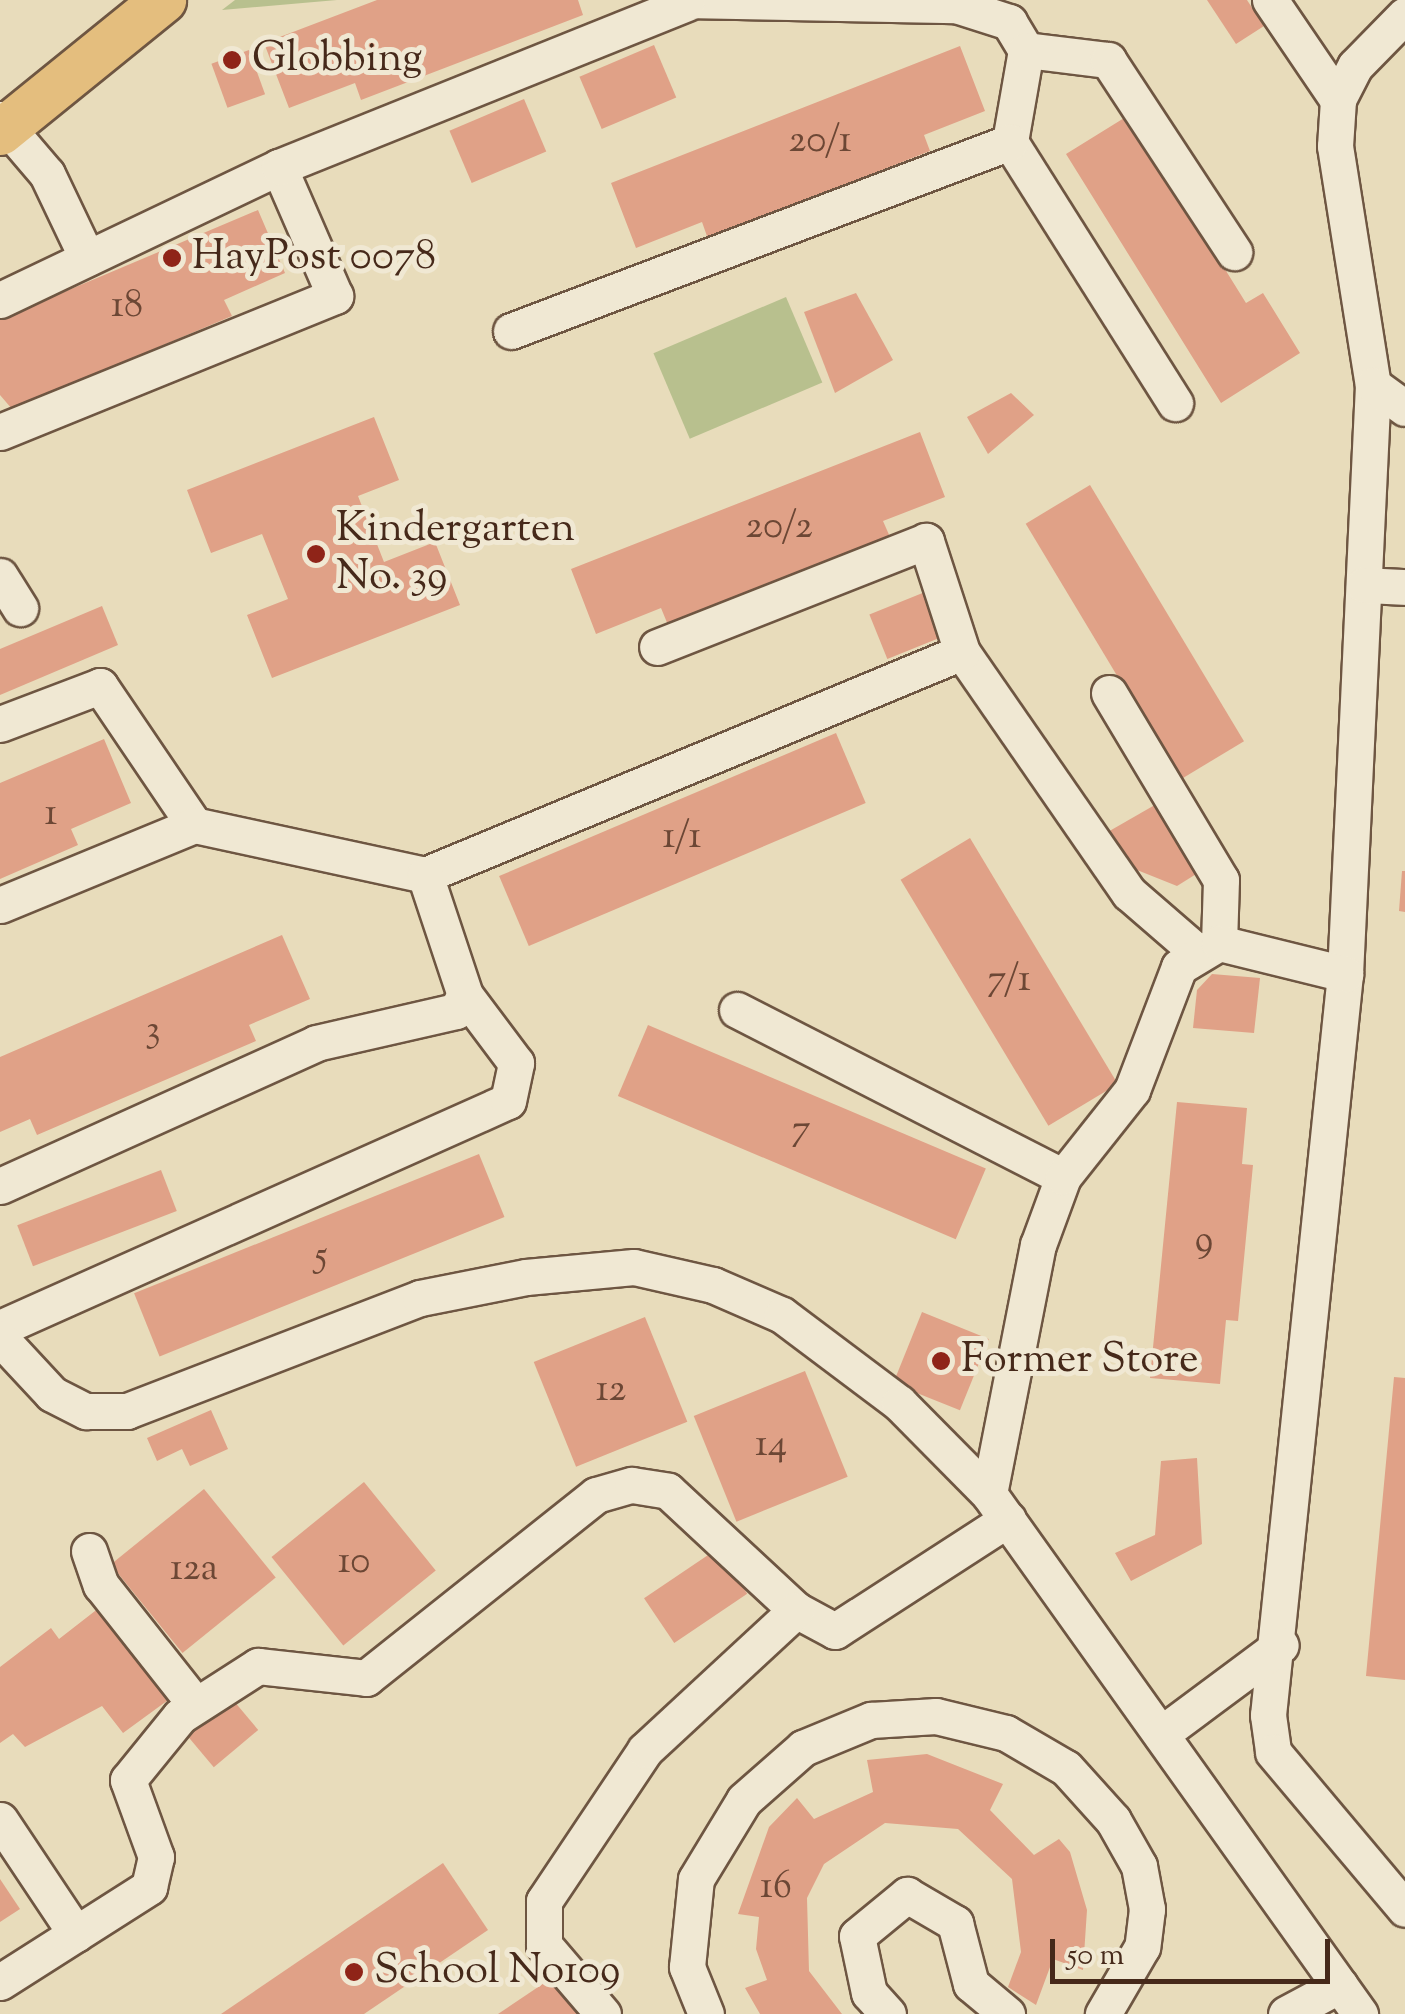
<!DOCTYPE html>
<html>
<head>
<meta charset="utf-8">
<style>
	body { margin:0 }
	#map { position:relative; width:1405px; height:2014px; overflow:hidden; background:#e8dcbb; font-family:"Sorts Mill Goudy",serif }
	div>[style] { position:absolute }
	.green>* { inset:0; background:#b8c08e; transform-origin:0 0 }
	.building>* { inset:0; background:#e0a187; transform-origin:0 0 }
	.roads { filter:drop-shadow(2px 0 #6e5642) drop-shadow(-2px 0 #6e5642) drop-shadow(0 2px #6e5642) drop-shadow(0 -2px #6e5642) }
	.minor>* { height:35px; margin:-17.5px; padding:0 17.5px; transform-origin:17.5px; border-radius:17.5px; background:#f0e8d3 }
	.major>* { height:45px; margin:-22.5px; padding:0 22.5px; transform-origin:22.5px; border-radius:22.5px; background:#e4be7e }
	.dots>* { width:28px; height:28px; translate:-50% -50%; box-sizing:border-box; border:5px solid #f0e8d3; border-radius:50% }
	span { translate:-50% -50%; white-space:nowrap; text-align:center; line-height:1.15; -webkit-text-stroke:10px #f0e8d3; paint-order:stroke }
	.number-label { font-size:38px; color:#6c4735 }
	.number-label span { -webkit-text-stroke-width:0 }
	.poi-label { font-size:42px; color:#46291a }
	.left { translate:0 -50%; text-align:left }
	.scale { position:absolute; left:1050px; top:1939px; width:280px; height:45px; box-sizing:border-box; border:5px solid #46291a; border-top:0; padding-left:12px; font-size:30px; line-height:35px; white-space:nowrap; color:#46291a; -webkit-text-stroke:8px #f0e8d3; paint-order:stroke }
</style>
</head>
<body>
<div id="map">
	<div class="green">
		<i style="clip-path:polygon(235px 0,337px 0,222px 10px)"></i>
		<i style="left:786px;top:297px;width:93px;height:144px;rotate:67deg"></i>
	</div>
	<div class="building">
		<i style="clip-path:polygon(377px 0,578px 0,583px 15px,361px 100px,355px 83px,289px 108px,264px 43px)"></i>
		<i style="clip-path:polygon(1207px 0,1247px 0,1264px 26px,1236px 44px)"></i>
		<i style="left:654px;top:45px;width:57px;height:81px;rotate:67deg"></i>
		<i style="clip-path:polygon(960px 46px,985px 111px,924px 135px,930px 151px,708px 239px,702px 222px,636px 248px,611px 183px)"></i>
		<i style="left:249px;top:50px;width:47px;height:40px;rotate:70deg"></i>
		<i style="left:524px;top:99px;width:57px;height:81px;rotate:67deg"></i>
		<i style="clip-path:polygon(1129px 115px,1246px 303px,1263px 293px,1300px 353px,1221px 403px,1066px 154px)"></i>
		<i style="clip-path:polygon(258px 210px,285px 273px,224px 300px,232px 316px,12px 409px,0 395px,0 319px)"></i>
		<i style="clip-path:polygon(856px 293px,893px 360px,835px 393px,804px 312px)"></i>
		<i style="clip-path:polygon(1011px 393px,1034px 415px,988px 454px,967px 417px)"></i>
		<i style="clip-path:polygon(374px 417px,399px 480px,358px 496px,384px 562px,435px 542px,460px 605px,272px 678px,247px 615px,288px 599px,262px 534px,211px 553px,187px 490px)"></i>
		<i style="clip-path:polygon(920px 432px,945px 497px,883px 521px,890px 537px,668px 625px,661px 608px,596px 634px,571px 569px)"></i>
		<i style="left:1090px;top:485px;width:299px;height:75px;rotate:59deg"></i>
		<i style="left:925px;top:592px;width:48px;height:60px;rotate:68deg"></i>
		<i style="clip-path:polygon(102px 606px,118px 645px,0 695px,0 649px)"></i>
		<i style="left:836px;top:733px;width:76px;height:366px;rotate:67deg"></i>
		<i style="clip-path:polygon(104px 739px,131px 803px,71px 829px,78px 845px,0 879px,0 783px)"></i>
		<i style="clip-path:polygon(1160px 802px,1201px 871px,1177px 886px,1127px 866px,1106px 833px)"></i>
		<i style="left:970px;top:838px;width:287px;height:81px;rotate:59deg"></i>
		<i style="clip-path:polygon(1402px 871px,1405px 871px,1405px 912px,1399px 911px)"></i>
		<i style="clip-path:polygon(282px 935px,310px 999px,249px 1025px,256px 1041px,37px 1135px,30px 1119px,0 1132px,0 1057px)"></i>
		<i style="clip-path:polygon(1212px 974px,1260px 978px,1254px 1033px,1193px 1028px,1197px 990px)"></i>
		<i style="left:648px;top:1025px;width:367px;height:77px;rotate:23deg"></i>
		<i style="clip-path:polygon(1177px 1102px,1247px 1108px,1242px 1164px,1253px 1165px,1238px 1321px,1226px 1320px,1220px 1384px,1150px 1378px)"></i>
		<i style="left:479px;top:1154px;width:68px;height:372px;rotate:68deg"></i>
		<i style="left:161px;top:1170px;width:44px;height:154px;rotate:69deg"></i>
		<i style="left:922px;top:1312px;width:72px;height:77px;rotate:22deg"></i>
		<i style="left:645px;top:1317px;width:113px;height:120px;rotate:68deg"></i>
		<i style="left:805px;top:1371px;width:114px;height:120px;rotate:68deg"></i>
		<i style="clip-path:polygon(1394px 1377px,1405px 1378px,1405px 1680px,1366px 1676px)"></i>
		<i style="clip-path:polygon(211px 1410px,228px 1449px,190px 1466px,182px 1449px,157px 1461px,147px 1438px)"></i>
		<i style="clip-path:polygon(1197px 1458px,1202px 1544px,1131px 1581px,1115px 1553px,1155px 1535px,1161px 1461px)"></i>
		<i style="left:364px;top:1482px;width:114px;height:119px;rotate:51deg"></i>
		<i style="left:204px;top:1489px;width:114px;height:120px;rotate:51deg"></i>
		<i style="left:717px;top:1549px;width:54px;height:88px;rotate:56deg"></i>
		<i style="clip-path:polygon(104px 1604px,175px 1695px,123px 1733px,102px 1706px,25px 1747px,13px 1734px,0 1743px,0 1667px,51px 1628px,59px 1639px)"></i>
		<i style="left:228px;top:1694px;width:47px;height:58px;rotate:50deg"></i>
		<i style="clip-path:polygon(927px 1754px,1003px 1784px,990px 1810px,1034px 1855px,1059px 1839px,1070px 1852px,1087px 1910px,1083px 1970px,1053px 1959px,1036px 2005px,1008px 1987px,1021px 1952px,1012px 1879px,958px 1829px,885px 1823px,824px 1864px,807px 1898px,809px 1971px,842px 2014px,760px 2014px,745px 1988px,767px 1980px,756px 1949px,759px 1917px,738px 1914px,769px 1827px,797px 1798px,814px 1819px,873px 1792px,867px 1760px)"></i>
		<i style="clip-path:polygon(443px 1863px,488px 1930px,364px 2014px,221px 2014px)"></i>
		<i style="clip-path:polygon(0 1879px,20px 1909px,0 1922px)"></i>
		<i style="clip-path:polygon(556px 1975px,582px 2014px,498px 2014px)"></i>
	</div>
	<div class="roads">
		<div class="minor">
			<i style="left:685px;top:0;width:271px;rotate:1.1deg"></i>
			<i style="left:956px;top:5px;width:56px;rotate:17.8deg"></i>
			<i style="left:1009px;top:22px;width:33px;rotate:59deg"></i>
			<i style="left:1026px;top:50px;width:93px;rotate:99.9deg"></i>
			<i style="left:1010px;top:142px;width:309px;rotate:57.7deg"></i>
			<i style="left:1270px;top:0;width:121px;rotate:55.8deg"></i>
			<i style="left:1405px;top:15px;width:71px;rotate:134.4deg"></i>
			<i style="left:1355px;top:66px;width:38px;rotate:117deg"></i>
			<i style="left:1338px;top:100px;width:46px;rotate:93.7deg"></i>
			<i style="left:1335px;top:146px;width:242px;rotate:81deg"></i>
			<i style="left:1373px;top:385px;width:590px;rotate:92.72deg"></i>
			<i style="left:1345px;top:974px;width:745px;rotate:95.93deg"></i>
			<i style="left:1268px;top:1715px;width:37px;rotate:82deg"></i>
			<i style="left:1273px;top:1752px;width:205px;rotate:49.9deg"></i>
			<i style="left:1026px;top:50px;width:83px;rotate:7deg"></i>
			<i style="left:1108px;top:60px;width:230px;rotate:56.7deg"></i>
			<i style="left:0;top:119px;width:72px;rotate:49.5deg"></i>
			<i style="left:47px;top:174px;width:93px;rotate:64.5deg"></i>
			<i style="left:0;top:300px;width:309px;rotate:-25.5deg"></i>
			<i style="left:511px;top:331px;width:534px;rotate:-20.74deg"></i>
			<i style="left:1373px;top:385px;width:39px;rotate:36deg"></i>
			<i style="left:0;top:432px;width:362px;rotate:-22.1deg"></i>
			<i style="left:335px;top:296px;width:141px;rotate:-113.5deg"></i>
			<i style="left:279px;top:167px;width:439px;rotate:-21.9deg"></i>
			<i style="left:0;top:576px;width:38px;rotate:58deg"></i>
			<i style="left:1364px;top:585px;width:41px;rotate:2.8deg"></i>
			<i style="left:962px;top:652px;width:293px;rotate:55.3deg"></i>
			<i style="left:1129px;top:893px;width:89px;rotate:40.9deg"></i>
			<i style="left:1109px;top:693px;width:218px;rotate:59.1deg"></i>
			<i style="left:1221px;top:880px;width:63px;rotate:91.8deg"></i>
			<i style="left:0;top:724px;width:107px;rotate:-20.8deg"></i>
			<i style="left:100px;top:686px;width:168px;rotate:55.9deg"></i>
			<i style="left:194px;top:825px;width:236px;rotate:12.2deg"></i>
			<i style="left:425px;top:875px;width:581px;rotate:-22.55deg"></i>
			<i style="left:962px;top:652px;width:117px;rotate:-108deg"></i>
			<i style="left:926px;top:541px;width:289px;rotate:158.5deg"></i>
			<i style="left:0;top:905px;width:210px;rotate:-22.4deg"></i>
			<i style="left:737px;top:1010px;width:366px;rotate:27.1deg"></i>
			<i style="left:0;top:1186px;width:347px;rotate:-24.3deg"></i>
			<i style="left:316px;top:1043px;width:144px;rotate:-12.9deg"></i>
			<i style="left:456px;top:1011px;width:18px;rotate:-61deg"></i>
			<i style="left:465px;top:995px;width:126px;rotate:-108.4deg"></i>
			<i style="left:0;top:1328px;width:556px;rotate:-24.08deg"></i>
			<i style="left:508px;top:1101px;width:39px;rotate:-78deg"></i>
			<i style="left:516px;top:1063px;width:85px;rotate:-126.9deg"></i>
			<i style="left:0;top:1338px;width:76px;rotate:47.1deg"></i>
			<i style="left:52px;top:1394px;width:38px;rotate:27deg"></i>
			<i style="left:86px;top:1411px;width:41px"></i>
			<i style="left:127px;top:1411px;width:314px;rotate:-21.1deg"></i>
			<i style="left:420px;top:1298px;width:108px;rotate:-11.2deg"></i>
			<i style="left:526px;top:1277px;width:108px;rotate:-5.3deg"></i>
			<i style="left:634px;top:1267px;width:81px;rotate:12.8deg"></i>
			<i style="left:713px;top:1285px;width:75px;rotate:23.5deg"></i>
			<i style="left:782px;top:1315px;width:146px;rotate:36.9deg"></i>
			<i style="left:899px;top:1403px;width:128px;rotate:45.3deg"></i>
			<i style="left:989px;top:1494px;width:639px;rotate:54.49deg"></i>
			<i style="left:989px;top:1494px;width:254px;rotate:-78.9deg"></i>
			<i style="left:1038px;top:1245px;width:72px;rotate:-69.8deg"></i>
			<i style="left:1063px;top:1177px;width:111px;rotate:-51.6deg"></i>
			<i style="left:1132px;top:1090px;width:132px;rotate:-69.1deg"></i>
			<i style="left:1179px;top:967px;width:47px;rotate:-31deg"></i>
			<i style="left:1219px;top:943px;width:130px;rotate:13.8deg"></i>
			<i style="left:89px;top:1551px;width:36px;rotate:71deg"></i>
			<i style="left:101px;top:1585px;width:152px;rotate:51.7deg"></i>
			<i style="left:1161px;top:1734px;width:149px;rotate:-36.6deg"></i>
			<i style="left:0;top:1820px;width:137px;rotate:56.3deg"></i>
			<i style="left:0;top:1982px;width:177px;rotate:-32.5deg"></i>
			<i style="left:149px;top:1887px;width:31px;rotate:-77deg"></i>
			<i style="left:156px;top:1857px;width:82px;rotate:-110deg"></i>
			<i style="left:128px;top:1780px;width:82px;rotate:-50.9deg"></i>
			<i style="left:180px;top:1716px;width:93px;rotate:-32.7deg"></i>
			<i style="left:258px;top:1666px;width:109px;rotate:6.3deg"></i>
			<i style="left:366px;top:1678px;width:294px;rotate:-38.5deg"></i>
			<i style="left:596px;top:1495px;width:37px;rotate:-16deg"></i>
			<i style="left:632px;top:1485px;width:36px;rotate:9deg"></i>
			<i style="left:668px;top:1491px;width:175px;rotate:42.9deg"></i>
			<i style="left:796px;top:1610px;width:44px;rotate:28.3deg"></i>
			<i style="left:835px;top:1631px;width:206px;rotate:-32.9deg"></i>
			<i style="left:603px;top:2014px;width:91px;rotate:-130.5deg"></i>
			<i style="left:544px;top:1945px;width:44px;rotate:-90deg"></i>
			<i style="left:544px;top:1901px;width:182px;rotate:-56.2deg"></i>
			<i style="left:645px;top:1750px;width:206px;rotate:-42.8deg"></i>
			<i style="left:706px;top:2014px;width:51px;rotate:-112deg"></i>
			<i style="left:687px;top:1967px;width:88px;rotate:-84.2deg"></i>
			<i style="left:696px;top:1879px;width:92px;rotate:-58.7deg"></i>
			<i style="left:744px;top:1800px;width:79px;rotate:-41.4deg"></i>
			<i style="left:803px;top:1748px;width:74px;rotate:-22.4deg"></i>
			<i style="left:871px;top:1720px;width:65px;rotate:-3.5deg"></i>
			<i style="left:936px;top:1716px;width:72px;rotate:13.7deg"></i>
			<i style="left:1006px;top:1733px;width:69px;rotate:30.3deg"></i>
			<i style="left:1066px;top:1768px;width:70px;rotate:47.9deg"></i>
			<i style="left:1113px;top:1820px;width:53px;rotate:60.5deg"></i>
			<i style="left:1139px;top:1866px;width:44px;rotate:79.5deg"></i>
			<i style="left:1147px;top:1909px;width:38px;rotate:97deg"></i>
			<i style="left:1142px;top:1947px;width:78px;rotate:120.2deg"></i>
			<i style="left:888px;top:2014px;width:28px;rotate:-132deg"></i>
			<i style="left:869px;top:1993px;width:58px;rotate:-101.9deg"></i>
			<i style="left:857px;top:1936px;width:65px;rotate:-39.4deg"></i>
			<i style="left:907px;top:1895px;width:56px;rotate:30.3deg"></i>
			<i style="left:955px;top:1923px;width:63px;rotate:75.3deg"></i>
			<i style="left:971px;top:1984px;width:47px;rotate:39.8deg"></i>
			<i style="left:1286px;top:2014px;width:61px;rotate:-28.2deg"></i>
		</div>
		<div class="major">
			<i style="left:0;top:132px;width:210px;rotate:-39deg"></i>
		</div>
	</div>
	<div class="dots">
		<i style="left:232px;top:60px;background:#8f2418"></i>
		<i style="left:172px;top:258px;background:#8f2418"></i>
		<i style="left:316px;top:554px;background:#8f2418"></i>
		<i style="left:941px;top:1361px;background:#8f2418"></i>
		<i style="left:354px;top:1972px;background:#8f2418"></i>
	</div>
	<div class="number-label">
		<span style="left:820px;top:143px">20/1</span>
		<span style="left:127px;top:308px">18</span>
		<span style="left:779px;top:529px">20/2</span>
		<span style="left:51px;top:816px">1</span>
		<span style="left:682px;top:839px">1/1</span>
		<span style="left:1009px;top:982px">7/1</span>
		<span style="left:153px;top:1033px">3</span>
		<span style="left:801px;top:1132px">7</span>
		<span style="left:1204px;top:1243px">9</span>
		<span style="left:321px;top:1258px">5</span>
		<span style="left:611px;top:1392px">12</span>
		<span style="left:771px;top:1447px">14</span>
		<span style="left:354px;top:1564px">10</span>
		<span style="left:194px;top:1571px">12a</span>
		<span style="left:776px;top:1889px">16</span>
	</div>
	<div class="poi-label">
		<span class="left" style="left:252px;top:60px">Globbing</span>
		<span class="left" style="left:192px;top:258px">HayPost 0078</span>
		<span class="left" style="left:336px;top:554px">Kindergarten<br>No. 39</span>
		<span class="left" style="left:961px;top:1361px">Former Store</span>
		<span class="left" style="left:374px;top:1972px">School No109</span>
	</div>
	<div class="scale">50 m</div>
</div>
</body>
</html>
